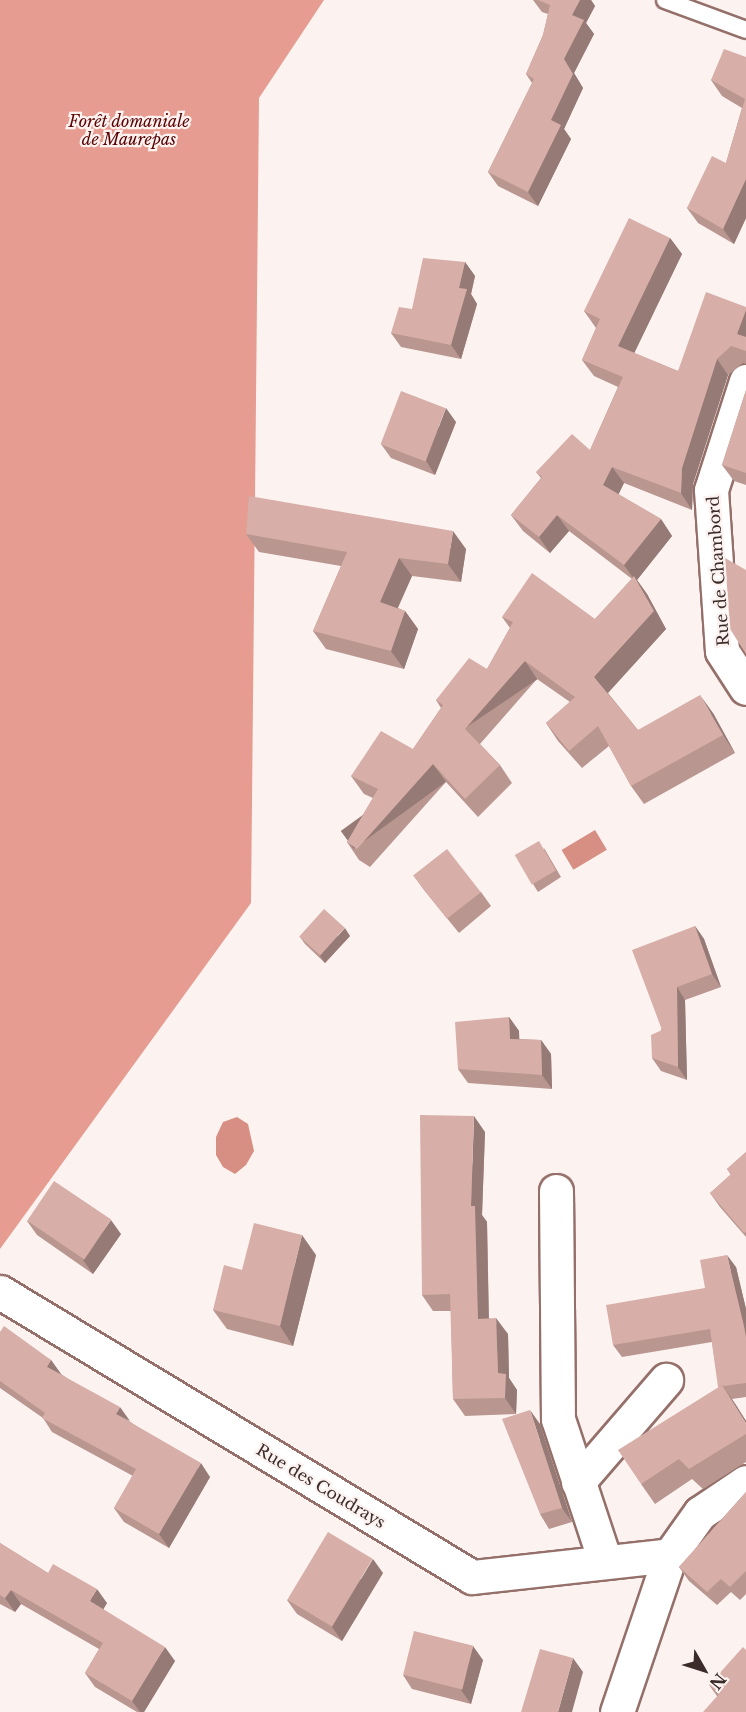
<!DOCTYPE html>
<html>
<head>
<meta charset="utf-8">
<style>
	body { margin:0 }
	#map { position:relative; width:746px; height:1712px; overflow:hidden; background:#fcf3f1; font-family:"Libre Baskerville",serif }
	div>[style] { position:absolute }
	.forest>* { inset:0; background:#e69c90 }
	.water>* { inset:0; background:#d78e83; transform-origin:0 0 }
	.roads { filter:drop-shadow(2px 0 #95706a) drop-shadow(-2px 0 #95706a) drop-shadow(0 2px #95706a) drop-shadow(0 -2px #95706a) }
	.lane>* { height:16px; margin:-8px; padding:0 8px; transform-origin:8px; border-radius:8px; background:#fff }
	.street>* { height:33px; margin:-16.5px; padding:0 16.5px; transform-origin:16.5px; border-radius:16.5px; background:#fff }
	.wall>* { inset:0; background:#b99690 }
	.shaded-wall>* { inset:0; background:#967a76; transform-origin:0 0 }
	.building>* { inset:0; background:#d7aea8; transform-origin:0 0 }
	span { translate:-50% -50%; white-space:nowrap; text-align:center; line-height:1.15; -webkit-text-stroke:4.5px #fcf3f1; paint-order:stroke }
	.park-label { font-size:16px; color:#5b0101; font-style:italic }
	.street-label { font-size:16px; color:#3b2b29 }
	.north { position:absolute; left:674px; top:1640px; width:60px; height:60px; -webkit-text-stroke:4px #fcf3f1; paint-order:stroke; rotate:129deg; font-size:16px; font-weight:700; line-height:24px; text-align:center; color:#3b2b29 }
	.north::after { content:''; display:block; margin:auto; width:21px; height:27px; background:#3b2b29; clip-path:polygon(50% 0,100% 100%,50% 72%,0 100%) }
</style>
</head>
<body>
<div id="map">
	<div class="forest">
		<i style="clip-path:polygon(0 0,324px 0,259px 98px,251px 903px,0 1249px)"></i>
	</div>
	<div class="water">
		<i style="left:595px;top:830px;width:23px;height:39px;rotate:59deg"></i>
		<i style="clip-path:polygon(237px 1117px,248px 1124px,254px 1151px,246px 1165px,235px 1174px,223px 1167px,216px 1155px,216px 1137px,223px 1122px)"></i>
	</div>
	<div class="roads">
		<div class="lane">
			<i style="left:665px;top:0;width:86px;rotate:20.3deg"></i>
		</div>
		<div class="street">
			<i style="left:746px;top:381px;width:114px;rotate:107.8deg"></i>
			<i style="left:711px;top:490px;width:161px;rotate:86.1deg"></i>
			<i style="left:722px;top:651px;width:44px;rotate:57deg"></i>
			<i style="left:556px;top:1191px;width:228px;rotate:89.5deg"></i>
			<i style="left:558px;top:1419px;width:150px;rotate:71.7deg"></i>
			<i style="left:0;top:1292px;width:551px;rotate:31.12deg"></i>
			<i style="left:472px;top:1577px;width:199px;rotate:-6.3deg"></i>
			<i style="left:578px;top:1482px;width:135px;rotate:-49.2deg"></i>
			<i style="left:617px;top:1712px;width:166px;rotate:-71.3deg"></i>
			<i style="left:670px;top:1555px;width:52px;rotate:-54.5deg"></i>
			<i style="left:700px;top:1513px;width:55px;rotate:-34deg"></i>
		</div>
	</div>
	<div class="wall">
		<i style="clip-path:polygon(533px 0,591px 0,595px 6px,586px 23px,594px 34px,574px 73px,583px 88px,564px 129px,571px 139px,538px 206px,498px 186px,488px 172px,532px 83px,526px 74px,543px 35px,548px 14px,542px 12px)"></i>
		<i style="clip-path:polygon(746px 57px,746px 218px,734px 244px,698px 223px,687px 208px,726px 163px,742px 108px,722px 96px,711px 80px)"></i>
		<i style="clip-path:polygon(670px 238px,682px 254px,634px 353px,678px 371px,746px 307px,746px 364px,743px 363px,728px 375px,693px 484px,692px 510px,624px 483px,618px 494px,661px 519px,672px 536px,637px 580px,647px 594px,666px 629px,608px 693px,638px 730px,713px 713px,735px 753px,644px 804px,631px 786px,609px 746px,582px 768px,558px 741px,546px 723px,570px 702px,537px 679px,480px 744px,500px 765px,512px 783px,478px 817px,446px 782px,370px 867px,359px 860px,347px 842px,373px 798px,364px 794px,351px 776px,413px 749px,441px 708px,436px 700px,487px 669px,510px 628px,502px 617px,595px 619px,632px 579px,569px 531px,550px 553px,523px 531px,511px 515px,541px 478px,536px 472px,590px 450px,618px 387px,594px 376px,582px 360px,596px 328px,584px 311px)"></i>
		<i style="clip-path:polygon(465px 262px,475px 276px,471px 294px,477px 304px,461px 359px,401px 347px,391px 333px,412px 309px)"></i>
		<i style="clip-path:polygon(746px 390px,746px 485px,734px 481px,722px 465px)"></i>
		<i style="clip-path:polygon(456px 422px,435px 475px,391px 458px,381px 444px)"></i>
		<i style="clip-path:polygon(246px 534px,466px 549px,461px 582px,412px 576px,398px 608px,405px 611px,418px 629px,404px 669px,326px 649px,313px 631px,341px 566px,259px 552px)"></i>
		<i style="clip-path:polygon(544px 848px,561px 877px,538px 892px,533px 884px)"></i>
		<i style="clip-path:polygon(414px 876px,481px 892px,491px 906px,459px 933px,424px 890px)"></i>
		<i style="clip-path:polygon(695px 926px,704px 939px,721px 987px,685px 1000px,687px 1080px,661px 1071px,652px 1058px)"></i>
		<i style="clip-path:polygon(350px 936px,325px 963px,305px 944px,300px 937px)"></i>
		<i style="clip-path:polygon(509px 1017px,519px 1031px,519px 1039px,541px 1040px,551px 1054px,552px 1089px,468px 1083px,458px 1069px)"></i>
		<i style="clip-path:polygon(485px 1132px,482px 1215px,487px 1222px,489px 1318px,508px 1334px,509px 1378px,517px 1390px,516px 1414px,465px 1416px,453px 1399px,451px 1311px,433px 1311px,422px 1295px)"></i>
		<i style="clip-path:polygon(746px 1152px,746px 1237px,720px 1207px,710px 1193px,731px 1175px,727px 1169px)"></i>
		<i style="clip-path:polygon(27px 1221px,121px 1234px,93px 1274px,37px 1235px)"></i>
		<i style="clip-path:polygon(316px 1255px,293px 1346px,227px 1329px,213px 1310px)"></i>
		<i style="clip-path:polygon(736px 1267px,746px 1309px,746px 1397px,732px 1399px,746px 1421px,746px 1462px,703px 1489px,692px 1479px,655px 1504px,641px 1484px,719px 1388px,712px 1342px,622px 1357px,613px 1345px,705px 1288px)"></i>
		<i style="clip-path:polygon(0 1332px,51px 1360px,61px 1374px,210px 1477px,169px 1548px,124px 1522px,114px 1508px,133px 1476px,52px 1432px,43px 1418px,0 1388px)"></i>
		<i style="clip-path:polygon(540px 1424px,572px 1522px,549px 1529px,540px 1514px)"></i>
		<i style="clip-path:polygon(746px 1492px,746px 1594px,740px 1600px,731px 1592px,717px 1605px,689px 1581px,679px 1567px)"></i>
		<i style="clip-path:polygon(0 1543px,48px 1573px,107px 1603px,103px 1609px,175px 1661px,144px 1712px,137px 1712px,95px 1687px,85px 1673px,99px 1649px,21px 1604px,15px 1612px,0 1604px)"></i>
		<i style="clip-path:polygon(383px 1573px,342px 1641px,297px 1614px,287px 1600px)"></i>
		<i style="clip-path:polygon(483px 1660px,471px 1704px,412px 1689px,403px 1675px)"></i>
		<i style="clip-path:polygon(709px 1685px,746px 1712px,717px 1696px)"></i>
	</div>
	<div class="shaded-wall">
		<i style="clip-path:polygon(580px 0,591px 0,595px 6px,586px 23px,594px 34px,574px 73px,583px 88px,564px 129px,571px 139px,538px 206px,528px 192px,551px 120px,572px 15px)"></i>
		<i style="clip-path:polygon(746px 179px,746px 218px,734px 244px,723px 229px)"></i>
		<i style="clip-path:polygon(670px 238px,682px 254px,630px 362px,618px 346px)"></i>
		<i style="clip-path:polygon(465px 262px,475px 276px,471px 294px,477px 304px,461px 359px,451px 345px,459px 288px)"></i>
		<i style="clip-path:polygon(746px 310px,746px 347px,737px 334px)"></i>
		<i style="clip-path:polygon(717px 359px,728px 375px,693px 484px,692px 510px,681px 493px,682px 468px)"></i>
		<i style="clip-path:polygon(446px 408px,456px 422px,435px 475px,426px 461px)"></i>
		<i style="clip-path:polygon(612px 467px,624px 483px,615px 502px,603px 485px)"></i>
		<i style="clip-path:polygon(557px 515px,569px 531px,550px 553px,539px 537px)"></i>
		<i style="clip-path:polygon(661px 519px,672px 536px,637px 580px,647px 594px,666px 629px,606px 695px,594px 677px,636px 582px,624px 565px)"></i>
		<i style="clip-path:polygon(453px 531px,466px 549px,461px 582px,448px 564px)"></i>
		<i style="clip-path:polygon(399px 558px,412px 576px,392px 620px,380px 602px)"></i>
		<i style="clip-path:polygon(405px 611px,418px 629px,404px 669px,391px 651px)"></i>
		<i style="left:525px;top:661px;width:22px;height:91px;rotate:56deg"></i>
		<i style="clip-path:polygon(700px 695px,713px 713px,735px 753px,723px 735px)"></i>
		<i style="left:433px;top:764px;width:22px;height:114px;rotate:54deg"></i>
		<i style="clip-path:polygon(695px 926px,704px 939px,721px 987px,712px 974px)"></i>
		<i style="clip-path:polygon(345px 928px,350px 936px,325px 963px,320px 956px)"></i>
		<i style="clip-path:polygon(677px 987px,685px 1000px,687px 1080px,678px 1067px)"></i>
		<i style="clip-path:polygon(509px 1017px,519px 1031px,520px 1053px,510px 1039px)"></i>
		<i style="clip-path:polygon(541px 1040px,551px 1054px,552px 1089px,542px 1075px)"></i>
		<i style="clip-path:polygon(474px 1116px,485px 1132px,482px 1215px,487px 1222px,489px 1335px,478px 1319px,471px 1206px)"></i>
		<i style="clip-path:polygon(111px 1220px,121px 1234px,93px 1274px,83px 1260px)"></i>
		<i style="clip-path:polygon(302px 1235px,316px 1255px,293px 1346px,280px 1326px)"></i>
		<i style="clip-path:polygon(727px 1255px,736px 1267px,746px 1309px,746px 1337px)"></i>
		<i style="clip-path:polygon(496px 1318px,508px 1334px,509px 1378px,517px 1390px,516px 1414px,505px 1398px,498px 1373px)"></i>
		<i style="clip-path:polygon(51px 1360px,61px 1374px,47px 1367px)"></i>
		<i style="clip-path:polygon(722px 1385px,736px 1405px,746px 1421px,746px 1423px)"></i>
		<i style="clip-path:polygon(120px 1407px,130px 1421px,116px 1414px)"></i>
		<i style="clip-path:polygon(530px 1410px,540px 1424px,572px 1522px,562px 1508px)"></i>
		<i style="clip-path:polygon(201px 1463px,210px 1477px,169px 1548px,159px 1534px)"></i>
		<i style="clip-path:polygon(373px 1559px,383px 1573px,342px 1641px,332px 1627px)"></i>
		<i style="clip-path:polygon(97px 1589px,107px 1603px,100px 1615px,90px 1601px)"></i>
		<i style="clip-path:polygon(11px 1590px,21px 1604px,15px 1612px,5px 1598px)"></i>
		<i style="clip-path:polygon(473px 1646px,483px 1660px,471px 1704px,461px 1690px)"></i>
		<i style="clip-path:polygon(165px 1647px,175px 1661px,144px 1712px,140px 1712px,132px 1701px)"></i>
		<i style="clip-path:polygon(573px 1658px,583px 1672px,572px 1712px,558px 1712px)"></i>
	</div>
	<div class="building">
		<i style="clip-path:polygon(538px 0,580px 0,572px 15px,584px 20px,564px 59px,573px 74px,551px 120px,561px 125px,528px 192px,488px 172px,534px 79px,526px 74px,543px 35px,550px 5px)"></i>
		<i style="clip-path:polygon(724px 49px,746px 57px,746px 179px,723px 229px,687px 208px,712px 156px,726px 163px,745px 99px,711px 80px)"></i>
		<i style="clip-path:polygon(629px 218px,670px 238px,618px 346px,678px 371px,706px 292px,746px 307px,746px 310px,737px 334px,746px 337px,746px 351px,731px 346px,717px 359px,682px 468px,681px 493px,612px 467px,603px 485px,661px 519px,624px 565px,557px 515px,539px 537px,511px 515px,542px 477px,536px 472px,572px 434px,590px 450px,623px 377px,582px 360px,600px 319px,584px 311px)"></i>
		<i style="clip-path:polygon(423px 258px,465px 262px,459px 288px,467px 289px,451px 345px,391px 333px,399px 307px,412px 309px)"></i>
		<i style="clip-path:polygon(746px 390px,746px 473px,722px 465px)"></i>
		<i style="left:401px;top:391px;width:48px;height:57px;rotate:21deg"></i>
		<i style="clip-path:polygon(249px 496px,453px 531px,448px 564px,399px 558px,380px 602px,405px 611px,391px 651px,313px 631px,347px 552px,246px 534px)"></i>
		<i style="clip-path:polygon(725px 558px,746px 570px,746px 654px,730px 629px)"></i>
		<i style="clip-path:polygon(532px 573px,595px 619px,634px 576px,654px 611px,594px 677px,638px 730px,700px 695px,723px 735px,631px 786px,598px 726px,569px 751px,546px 723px,575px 697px,525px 661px,465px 729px,500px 765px,465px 799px,433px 764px,357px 849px,347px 842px,378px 789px,351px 776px,381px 731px,413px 749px,443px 705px,436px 700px,469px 658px,487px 669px,513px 622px,502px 617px)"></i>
		<i style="left:539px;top:841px;width:34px;height:28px;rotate:60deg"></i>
		<i style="left:447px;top:849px;width:55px;height:43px;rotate:52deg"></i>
		<i style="left:324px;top:909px;width:28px;height:37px;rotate:42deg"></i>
		<i style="clip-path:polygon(695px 926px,712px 974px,677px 987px,678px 1067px,652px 1058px,651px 1035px,662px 1030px,632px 950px)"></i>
		<i style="clip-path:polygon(509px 1017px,510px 1039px,541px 1040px,542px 1075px,458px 1069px,455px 1022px)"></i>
		<i style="clip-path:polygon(420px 1115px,474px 1116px,471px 1206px,475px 1206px,478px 1319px,496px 1318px,498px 1373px,506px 1374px,505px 1398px,453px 1399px,450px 1294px,422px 1295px)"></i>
		<i style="clip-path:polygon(746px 1152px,746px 1232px,744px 1233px,710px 1193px,731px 1174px,727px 1169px)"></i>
		<i style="left:54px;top:1181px;width:69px;height:48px;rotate:34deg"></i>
		<i style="clip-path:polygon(254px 1223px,302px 1235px,280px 1326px,213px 1310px,224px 1265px,242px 1270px)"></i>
		<i style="clip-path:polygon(727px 1255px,744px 1326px,746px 1337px,746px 1383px,723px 1386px,722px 1385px,718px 1387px,710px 1329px,613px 1345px,606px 1305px,705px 1288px,700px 1260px)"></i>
		<i style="clip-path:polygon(4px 1326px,51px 1360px,47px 1367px,120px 1407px,116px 1414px,201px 1463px,159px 1534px,114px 1508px,136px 1469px,42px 1418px,45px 1413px,0 1381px,0 1332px)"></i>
		<i style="clip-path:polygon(722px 1385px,746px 1423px,746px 1434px,689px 1469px,679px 1459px,641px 1484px,618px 1450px)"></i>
		<i style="clip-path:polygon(530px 1410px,562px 1508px,540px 1514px,502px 1419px)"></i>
		<i style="clip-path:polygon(746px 1492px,746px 1571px,730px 1587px,721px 1579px,707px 1592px,679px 1567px)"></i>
		<i style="left:328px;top:1532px;width:52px;height:79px;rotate:31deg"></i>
		<i style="clip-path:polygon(0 1543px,48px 1573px,53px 1564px,97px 1589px,90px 1601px,165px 1647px,132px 1701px,85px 1673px,103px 1643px,11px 1590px,5px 1598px,0 1595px)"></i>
		<i style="left:414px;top:1631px;width:61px;height:45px;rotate:14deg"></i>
		<i style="clip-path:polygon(743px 1647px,746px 1650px,746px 1712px,703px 1712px,719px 1694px,709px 1685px)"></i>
		<i style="clip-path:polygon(540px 1649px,573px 1658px,558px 1712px,521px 1712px)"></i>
	</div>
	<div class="park-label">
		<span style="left:129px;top:130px">Forêt domaniale<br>de Maurepas</span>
	</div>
	<div class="street-label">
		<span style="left:718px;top:571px;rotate:-94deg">Rue de Chambord</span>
		<span style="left:321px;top:1486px;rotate:31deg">Rue des Coudrays</span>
	</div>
	<div class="north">N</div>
</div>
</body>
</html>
